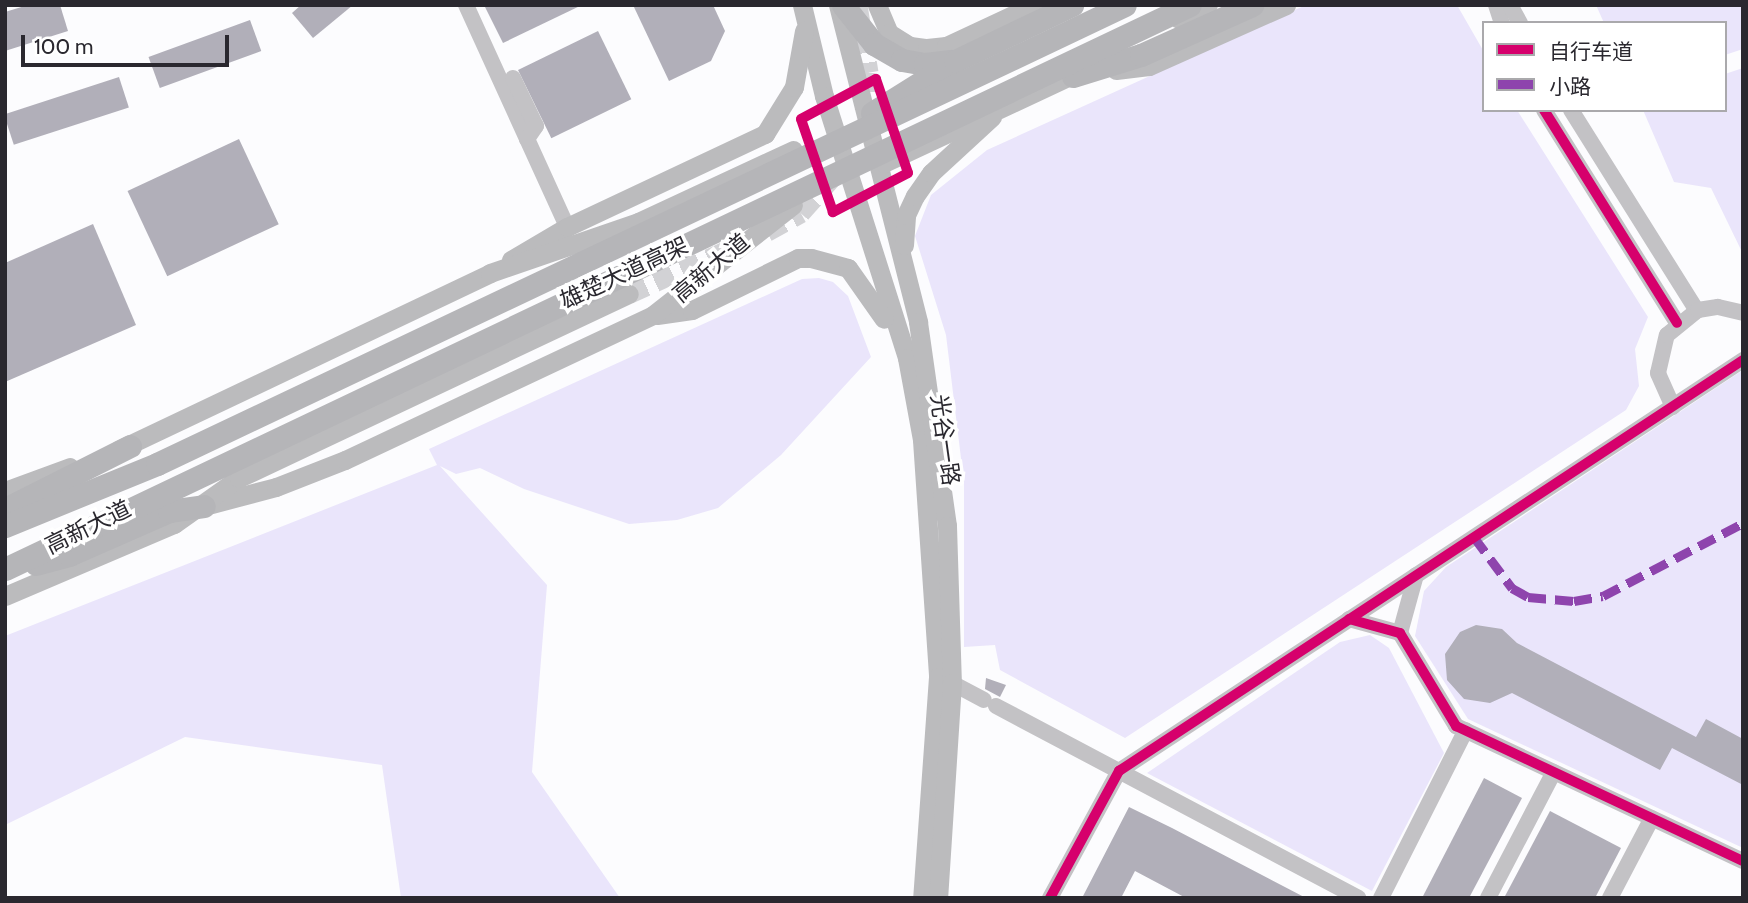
<!DOCTYPE html>
<html>
<head>
<meta charset="utf-8">
<style>
	body { margin:0 }
	#map { position:relative; width:1748px; height:903px; overflow:hidden; background:#fcfcfe; font-family:Cabin,"Noto Sans SC",sans-serif }
	div>[style] { position:absolute }
	.green>* { inset:0; background:#eae5fb }
	.building>* { inset:0; background:#b1afb9; transform-origin:0 0 }
	.major-tunnel>* { height:19px; margin-top:-9.5px; transform-origin:0; background:repeating-linear-gradient(90deg,#d2d2d5 0 19px,transparent 0 29px) }
	.minor>* { height:16px; margin:-8px; padding:0 8px; transform-origin:8px; border-radius:8px; background:#c3c2c5 }
	.major>* { height:19px; margin:-9.5px; padding:0 9.5px; transform-origin:9.5px; border-radius:9.5px; background:#bbbbbd }
	.highway>* { height:23px; margin:-11.5px; padding:0 11.5px; transform-origin:11.5px; border-radius:11.5px; background:#b5b5b8 }
	.quiet>* { height:9px; margin-top:-4.5px; transform-origin:0; background:repeating-linear-gradient(90deg,#8e44ad 0 18px,transparent 0 27px) }
	.cycleway>* { height:10px; margin:-5px; padding:0 5px; transform-origin:5px; border-radius:5px; background:#d6006c }
	span { translate:-50% -50%; white-space:nowrap; text-align:center; line-height:1.15; -webkit-text-stroke:7px #fff; paint-order:stroke }
	.street-label { font-size:23px; color:#2a282f }
	.frame { position:absolute; inset:0; border:7px solid #2a282f; pointer-events:none }
	.legend { position:absolute; left:1482px; top:21px; width:245px; height:91px; box-sizing:border-box; background:#fff; border:2px solid #aaa9ac; margin:0; padding:9px 12px; list-style:none; font-size:21px; color:#2a282f }
	.legend li { display:flex; align-items:center; gap:14px; height:35px }
	.legend b { width:35px; border:2px solid #aaa9ac }
	.scale { position:absolute; left:21px; top:35px; width:208px; height:32px; box-sizing:border-box; border:4px solid #2a282f; border-top:0; padding-left:9px; font-size:21px; line-height:24px; white-space:nowrap; color:#2a282f; -webkit-text-stroke:5px #fff; paint-order:stroke }
</style>
</head>
<body>
<div id="map">
	<div class="green">
		<i style="clip-path:polygon(1306px 5px,1457px 5px,1484px 52px,1484px 110px,1517px 110px,1648px 317px,1635px 349px,1639px 386px,1626px 410px,1125px 738px,1000px 670px,995px 645px,964px 647px,964px 483px,946px 335px,915px 236px,931px 195px,987px 150px)"></i>
		<i style="clip-path:polygon(1596px 5px,1743px 5px,1743px 49px,1725px 55px,1725px 23px,1604px 23px)"></i>
		<i style="clip-path:polygon(1743px 68px,1743px 254px,1711px 188px,1674px 182px,1643px 110px,1725px 110px,1725px 74px)"></i>
		<i style="clip-path:polygon(819px 278px,833px 282px,848px 296px,871px 357px,781px 455px,718px 508px,677px 520px,629px 524px,524px 489px,480px 468px,456px 474px,440px 466px,547px 585px,532px 772px,620px 898px,401px 898px,382px 765px,185px 737px,5px 825px,5px 636px,437px 465px,429px 449px,802px 279px)"></i>
		<i style="clip-path:polygon(1743px 370px,1743px 848px,1468px 719px,1415px 636px,1424px 591px,1446px 567px)"></i>
		<i style="clip-path:polygon(1370px 635px,1389px 648px,1444px 753px,1372px 891px,1147px 773px,1340px 642px)"></i>
	</div>
	<div class="building">
		<i style="clip-path:polygon(28px 5px,60px 5px,68px 31px,5px 51px,5px 12px)"></i>
		<i style="clip-path:polygon(301px 5px,353px 5px,313px 38px,292px 13px)"></i>
		<i style="clip-path:polygon(484px 5px,582px 5px,503px 43px)"></i>
		<i style="clip-path:polygon(633px 5px,713px 5px,725px 31px,711px 61px,669px 81px)"></i>
		<i style="left:250px;top:20px;width:33px;height:108px;rotate:70deg"></i>
		<i style="left:598px;top:31px;width:76px;height:89px;rotate:64deg"></i>
		<i style="left:119px;top:77px;width:32px;height:121px;rotate:72deg"></i>
		<i style="left:239px;top:139px;width:94px;height:123px;rotate:65deg"></i>
		<i style="clip-path:polygon(93px 224px,136px 325px,5px 382px,5px 263px)"></i>
		<i style="clip-path:polygon(1476px 625px,1502px 629px,1517px 643px,1696px 737px,1706px 719px,1743px 739px,1743px 785px,1672px 748px,1660px 770px,1512px 693px,1490px 703px,1464px 699px,1447px 680px,1445px 654px,1460px 632px)"></i>
		<i style="clip-path:polygon(986px 678px,1006px 685px,1000px 697px,985px 689px)"></i>
		<i style="clip-path:polygon(1484px 778px,1522px 798px,1469px 898px,1422px 898px)"></i>
		<i style="clip-path:polygon(1129px 807px,1172px 828px,1306px 898px,1186px 898px,1135px 871px,1121px 898px,1082px 898px)"></i>
		<i style="clip-path:polygon(1550px 811px,1621px 848px,1595px 898px,1504px 898px)"></i>
	</div>
	<div class="major-tunnel">
		<i style="left:858px;top:5px;width:68px;rotate:80.7deg"></i>
		<i style="left:869px;top:72px;width:39px;rotate:97deg"></i>
		<i style="left:767px;top:232px;width:39px;rotate:-29deg"></i>
		<i style="left:801px;top:213px;width:50px;rotate:-48.3deg"></i>
		<i style="left:629px;top:294px;width:114px;rotate:-24.3deg"></i>
	</div>
	<div class="minor">
		<i style="left:466px;top:5px;width:244px;rotate:65.5deg"></i>
		<i style="left:1496px;top:5px;width:19px;rotate:72deg"></i>
		<i style="left:1510px;top:5px;width:21px;rotate:61deg"></i>
		<i style="left:513px;top:78px;width:53px;rotate:64.4deg"></i>
		<i style="left:536px;top:126px;width:16px;rotate:125deg"></i>
		<i style="left:1544px;top:110px;width:251px;rotate:58deg"></i>
		<i style="left:1571px;top:110px;width:237px;rotate:57.9deg"></i>
		<i style="left:1673px;top:407px;width:37px;rotate:-114deg"></i>
		<i style="left:1658px;top:373px;width:39px;rotate:-77deg"></i>
		<i style="left:1667px;top:335px;width:40px;rotate:-39deg"></i>
		<i style="left:1698px;top:310px;width:20px;rotate:-9deg"></i>
		<i style="left:1718px;top:307px;width:26px;rotate:13deg"></i>
		<i style="left:1349px;top:619px;width:53px;rotate:15.4deg"></i>
		<i style="left:1400px;top:633px;width:109px;rotate:58.9deg"></i>
		<i style="left:1456px;top:726px;width:317px;rotate:25.2deg"></i>
		<i style="left:1400px;top:633px;width:60px;rotate:-74.6deg"></i>
		<i style="left:952px;top:683px;width:36px;rotate:28deg"></i>
		<i style="left:996px;top:706px;width:410px;rotate:27.9deg"></i>
		<i style="left:1050px;top:898px;width:145px;rotate:-61.5deg"></i>
		<i style="left:1119px;top:771px;width:747px;rotate:-33.37deg"></i>
		<i style="left:1381px;top:898px;width:188px;rotate:-63.2deg"></i>
		<i style="left:1488px;top:898px;width:142px;rotate:-62.4deg"></i>
		<i style="left:1610px;top:898px;width:90px;rotate:-62.3deg"></i>
	</div>
	<div class="major">
		<i style="left:802px;top:5px;width:94px;rotate:76.4deg"></i>
		<i style="left:824px;top:96px;width:275px;rotate:72.4deg"></i>
		<i style="left:907px;top:358px;width:83px;rotate:79.6deg"></i>
		<i style="left:922px;top:440px;width:238px;rotate:86.1deg"></i>
		<i style="left:938px;top:677px;width:222px;rotate:94.1deg"></i>
		<i style="left:838px;top:5px;width:327px;rotate:75.8deg"></i>
		<i style="left:918px;top:322px;width:206px;rotate:81.9deg"></i>
		<i style="left:947px;top:526px;width:157px;rotate:88.2deg"></i>
		<i style="left:952px;top:683px;width:215px;rotate:93.7deg"></i>
		<i style="left:877px;top:5px;width:30px;rotate:67deg"></i>
		<i style="left:889px;top:33px;width:25px;rotate:32deg"></i>
		<i style="left:910px;top:46px;width:17px;rotate:7deg"></i>
		<i style="left:927px;top:48px;width:19px;rotate:-6deg"></i>
		<i style="left:946px;top:46px;width:97px;rotate:-25deg"></i>
		<i style="left:1179px;top:19px;width:32px;rotate:-26deg"></i>
		<i style="left:1116px;top:70px;width:33px;rotate:-7deg"></i>
		<i style="left:1149px;top:66px;width:150px;rotate:-24deg"></i>
		<i style="left:884px;top:163px;width:222px;rotate:-25.1deg"></i>
		<i style="left:904px;top:245px;width:30px;rotate:-86deg"></i>
		<i style="left:906px;top:215px;width:21px;rotate:-65deg"></i>
		<i style="left:915px;top:196px;width:28px;rotate:-55deg"></i>
		<i style="left:931px;top:173px;width:83px;rotate:-42.6deg"></i>
		<i style="left:511px;top:260px;width:65px;rotate:-30.5deg"></i>
		<i style="left:567px;top:227px;width:219px;rotate:-25.2deg"></i>
		<i style="left:765px;top:134px;width:55px;rotate:-58.3deg"></i>
		<i style="left:794px;top:87px;width:57px;rotate:-79.9deg"></i>
		<i style="left:657px;top:315px;width:35px;rotate:-8deg"></i>
		<i style="left:692px;top:310px;width:118px;rotate:-26.1deg"></i>
		<i style="left:798px;top:258px;width:13px"></i>
		<i style="left:811px;top:258px;width:38px;rotate:15deg"></i>
		<i style="left:848px;top:268px;width:62px;rotate:54.8deg"></i>
		<i style="left:118px;top:450px;width:412px;rotate:-25.4deg"></i>
		<i style="left:490px;top:273px;width:157px;rotate:-19deg"></i>
		<i style="left:638px;top:222px;width:171px;rotate:-24.9deg"></i>
		<i style="left:5px;top:491px;width:69px;rotate:-20.3deg"></i>
		<i style="left:204px;top:506px;width:74px;rotate:-14.8deg"></i>
		<i style="left:276px;top:487px;width:74px;rotate:-21.4deg"></i>
		<i style="left:345px;top:460px;width:340px;rotate:-25.2deg"></i>
		<i style="left:653px;top:315px;width:178px;rotate:-38.2deg"></i>
		<i style="left:5px;top:596px;width:184px;rotate:-23.1deg"></i>
		<i style="left:174px;top:524px;width:80px;rotate:-35.3deg"></i>
		<i style="left:239px;top:478px;width:431px;rotate:-25.3deg"></i>
	</div>
	<div class="highway">
		<i style="left:843px;top:5px;width:50px;rotate:51.5deg"></i>
		<i style="left:874px;top:44px;width:32px;rotate:30deg"></i>
		<i style="left:902px;top:60px;width:23px;rotate:10deg"></i>
		<i style="left:925px;top:64px;width:26px;rotate:-7deg"></i>
		<i style="left:1073px;top:76px;width:71px;rotate:-17.2deg"></i>
		<i style="left:1141px;top:55px;width:122px;rotate:-24.2deg"></i>
		<i style="left:872px;top:113px;width:98px;rotate:-32.1deg"></i>
		<i style="left:955px;top:61px;width:130px;rotate:-25.6deg"></i>
		<i style="left:5px;top:509px;width:140px;rotate:-26.7deg"></i>
		<i style="left:5px;top:526px;width:164px;rotate:-22.2deg"></i>
		<i style="left:157px;top:464px;width:1071px;rotate:-25.37deg"></i>
		<i style="left:36px;top:564px;width:34px;rotate:-15deg"></i>
		<i style="left:69px;top:555px;width:109px;rotate:-23.7deg"></i>
		<i style="left:169px;top:511px;width:35px;rotate:-8deg"></i>
		<i style="left:5px;top:569px;width:1312px;rotate:-25.45deg"></i>
	</div>
	<div class="quiet">
		<i style="left:1474px;top:537px;width:64px;rotate:53.3deg"></i>
		<i style="left:1512px;top:588px;width:18px;rotate:29deg"></i>
		<i style="left:1528px;top:597px;width:46px;rotate:5deg"></i>
		<i style="left:1574px;top:601px;width:29px;rotate:-10deg"></i>
		<i style="left:1603px;top:596px;width:158px;rotate:-27.5deg"></i>
	</div>
	<div class="cycleway">
		<i style="left:876px;top:79px;width:99px;rotate:71.2deg"></i>
		<i style="left:908px;top:173px;width:85px;rotate:152.5deg"></i>
		<i style="left:833px;top:212px;width:98px;rotate:-109deg"></i>
		<i style="left:801px;top:119px;width:85px;rotate:-28.1deg"></i>
		<i style="left:1544px;top:110px;width:251px;rotate:58deg"></i>
		<i style="left:1349px;top:619px;width:53px;rotate:15.4deg"></i>
		<i style="left:1400px;top:633px;width:109px;rotate:58.9deg"></i>
		<i style="left:1456px;top:726px;width:317px;rotate:25.2deg"></i>
		<i style="left:1050px;top:898px;width:145px;rotate:-61.5deg"></i>
		<i style="left:1119px;top:771px;width:747px;rotate:-33.37deg"></i>
	</div>
	<div class="street-label">
		<span style="left:711px;top:268px;rotate:-40deg">高新大道</span>
		<span style="left:624px;top:273px;rotate:-25deg">雄楚大道高架</span>
		<span style="left:945px;top:440px;rotate:82deg">光谷一路</span>
		<span style="left:88px;top:527px;rotate:-26deg">高新大道</span>
	</div>
	<div class="frame"></div>
	<ul class="legend">
	<li><b style="height:9px;background:#d6006c"></b>自行车道</li>
	<li><b style="height:9px;background:#8e44ad"></b>小路</li>
	</ul>
	<div class="scale">100 m</div>
</div>
</body>
</html>
